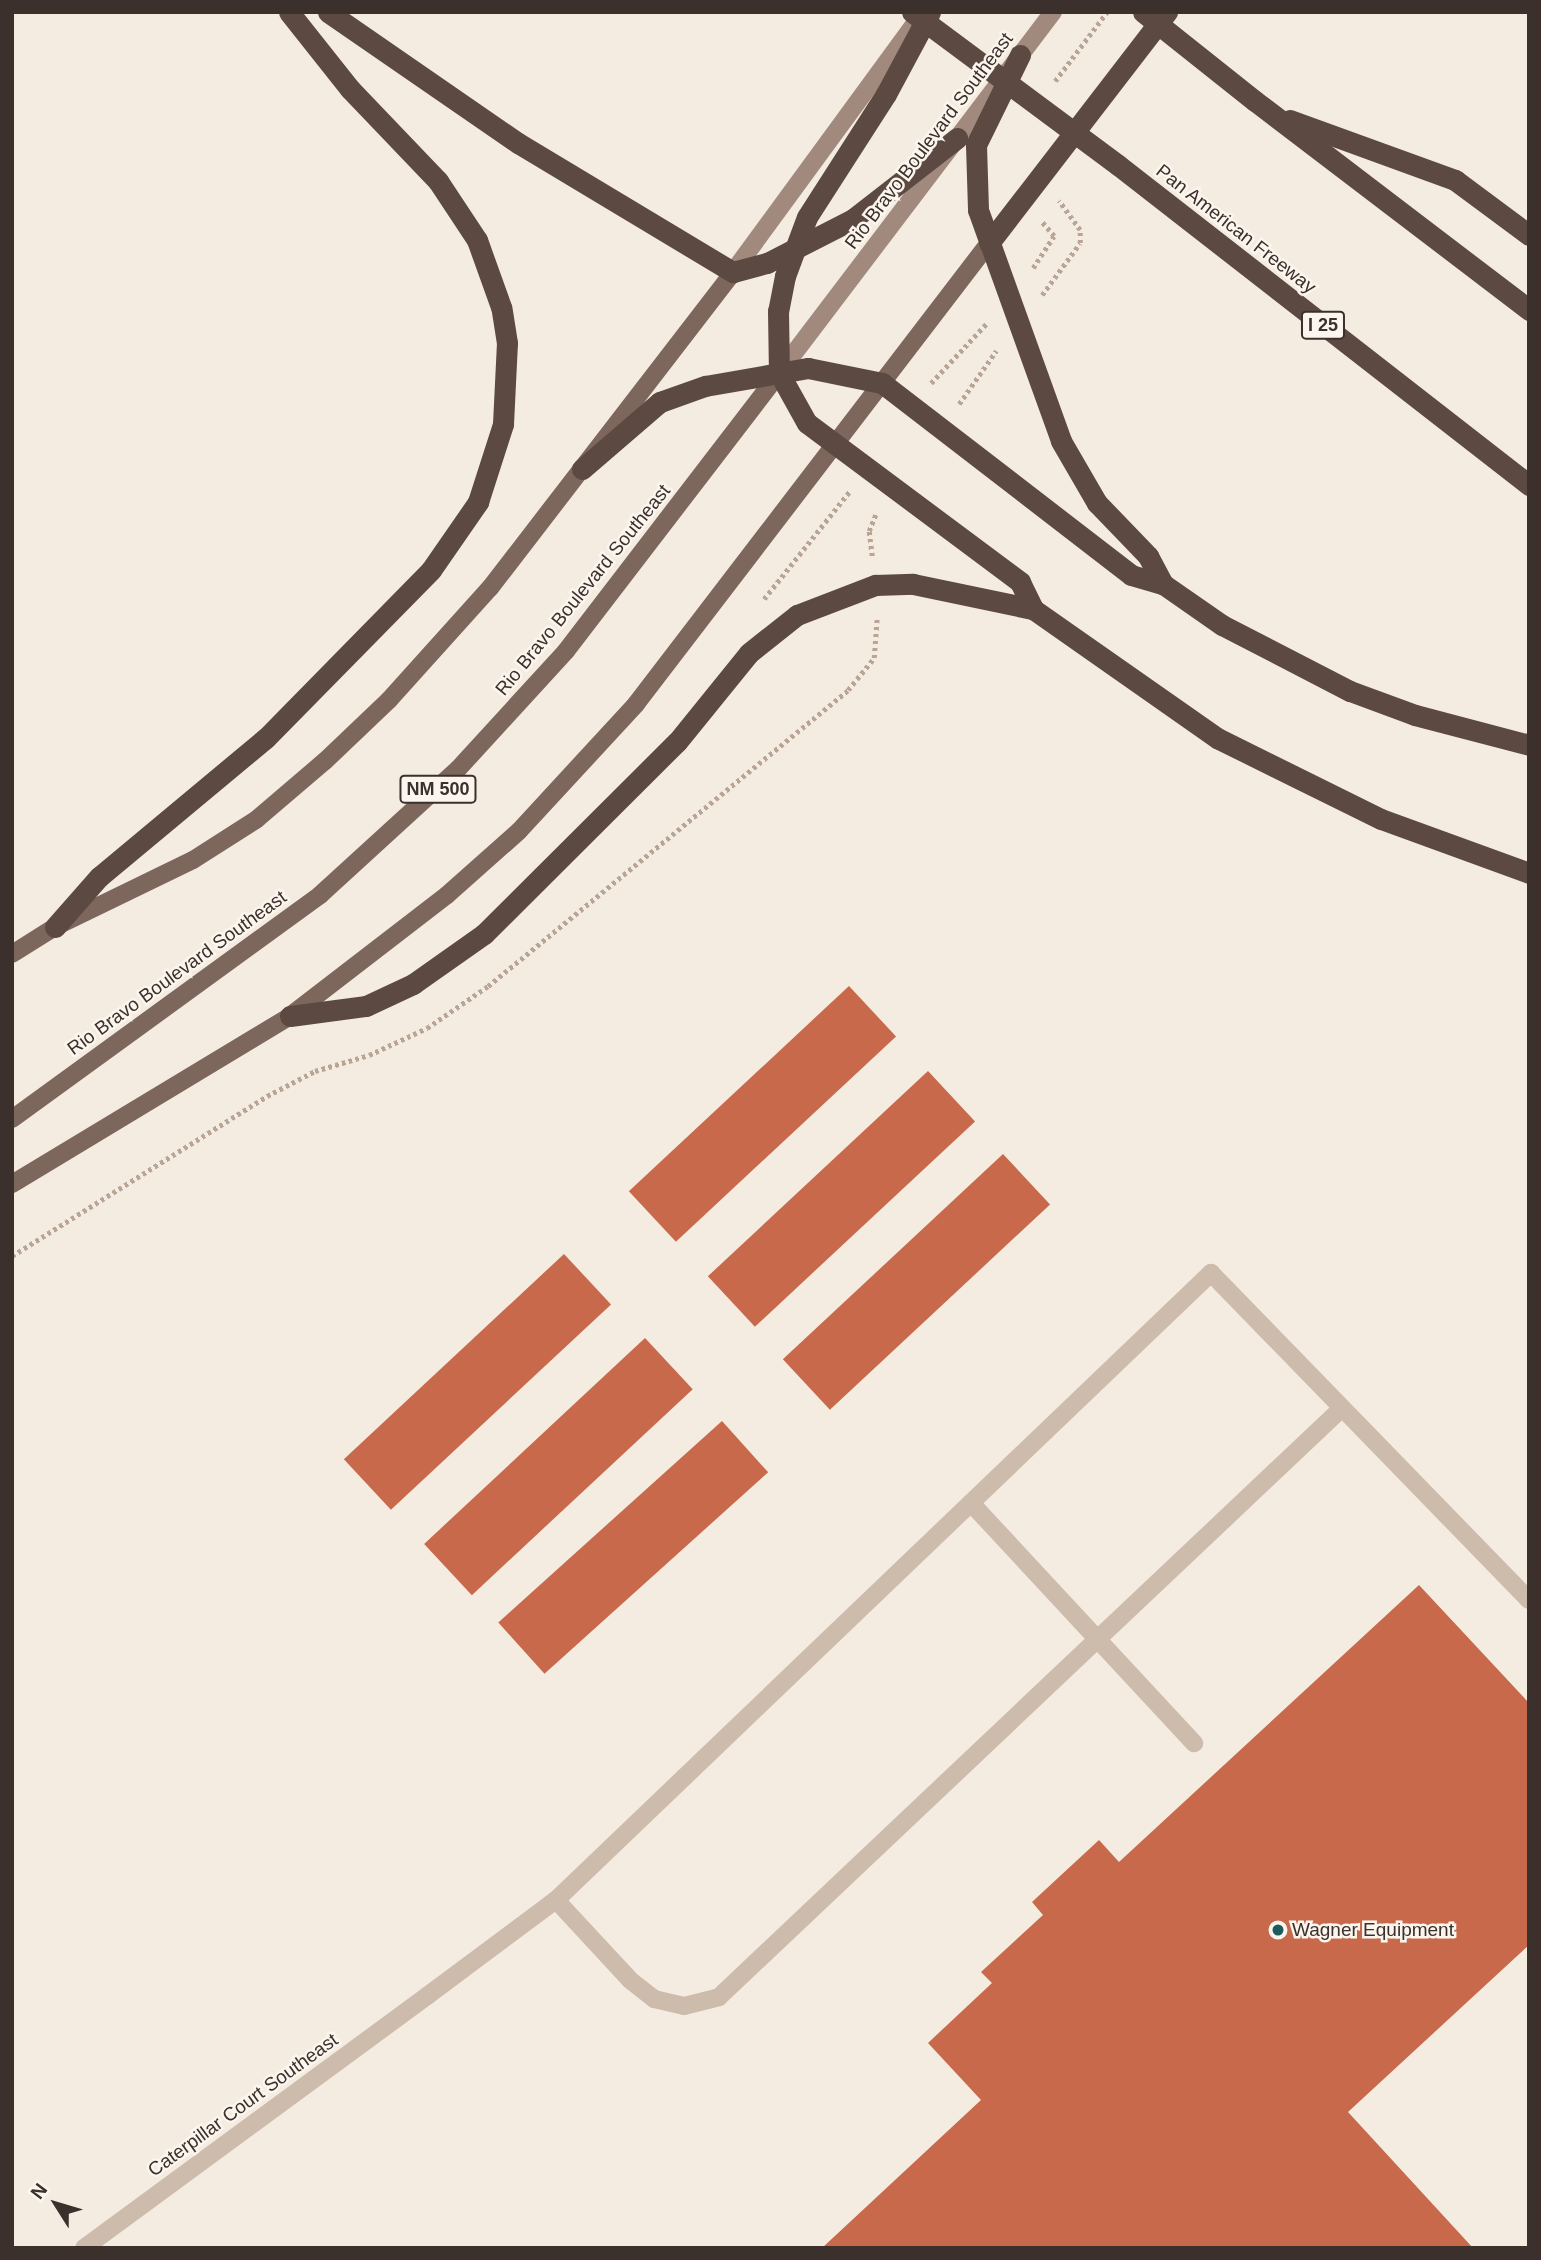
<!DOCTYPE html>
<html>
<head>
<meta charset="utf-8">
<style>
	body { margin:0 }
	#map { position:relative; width:1541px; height:2260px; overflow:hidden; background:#f4ebe1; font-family:Helvetica,sans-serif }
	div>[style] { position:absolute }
	.building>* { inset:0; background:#c8694b; transform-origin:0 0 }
	.path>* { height:4.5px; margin-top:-2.25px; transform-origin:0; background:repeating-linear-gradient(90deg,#b9a596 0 3.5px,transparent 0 7px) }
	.service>* { height:18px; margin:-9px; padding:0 9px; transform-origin:9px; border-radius:9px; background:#cdbbac }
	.minor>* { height:18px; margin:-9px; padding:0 9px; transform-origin:9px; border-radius:9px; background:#cdbbac }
	.secondary>* { height:18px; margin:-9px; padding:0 9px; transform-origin:9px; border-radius:9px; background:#a18a7d }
	.primary>* { height:18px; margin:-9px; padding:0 9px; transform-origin:9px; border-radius:9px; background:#7d675c }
	.motorway>* { height:21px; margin:-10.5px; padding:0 10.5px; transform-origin:10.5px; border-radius:10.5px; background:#5c4a42 }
	.motorway-bridge>* { height:21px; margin:-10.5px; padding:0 10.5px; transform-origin:10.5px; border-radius:10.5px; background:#5c4a42 }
	.dots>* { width:19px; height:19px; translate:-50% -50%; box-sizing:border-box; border:4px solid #fbf5ee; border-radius:50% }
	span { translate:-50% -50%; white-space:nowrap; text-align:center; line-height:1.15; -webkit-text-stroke:5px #fbf5ee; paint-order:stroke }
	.shield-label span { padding:2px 5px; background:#fbf5ee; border:2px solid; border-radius:5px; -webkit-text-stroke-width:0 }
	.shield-label { font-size:18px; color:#3b302b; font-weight:700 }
	.street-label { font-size:19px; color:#3b302b }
	.poi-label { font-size:19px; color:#3b302b }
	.left { translate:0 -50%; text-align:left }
	.frame { position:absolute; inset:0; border:14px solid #3b302b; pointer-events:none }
	.north { position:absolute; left:21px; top:2169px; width:70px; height:70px; -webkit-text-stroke:5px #fbf5ee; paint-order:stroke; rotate:307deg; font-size:19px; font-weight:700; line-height:28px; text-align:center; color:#3b302b }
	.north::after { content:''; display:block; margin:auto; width:24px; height:32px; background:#3b302b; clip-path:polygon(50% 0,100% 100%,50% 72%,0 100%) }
</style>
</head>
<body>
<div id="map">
	<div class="building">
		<i style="left:849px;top:986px;width:69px;height:301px;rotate:47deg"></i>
		<i style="left:928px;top:1071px;width:69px;height:301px;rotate:47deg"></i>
		<i style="left:1003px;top:1154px;width:69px;height:301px;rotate:47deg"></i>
		<i style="left:564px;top:1254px;width:69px;height:301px;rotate:47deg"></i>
		<i style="left:645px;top:1338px;width:70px;height:302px;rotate:47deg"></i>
		<i style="left:722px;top:1421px;width:69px;height:301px;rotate:48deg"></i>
		<i style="clip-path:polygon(1419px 1585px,1529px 1703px,1529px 1945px,1348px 2112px,1473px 2248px,822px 2248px,981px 2100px,928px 2043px,992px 1983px,981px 1972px,1043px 1915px,1032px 1902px,1099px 1840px,1119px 1862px)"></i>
	</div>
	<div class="path">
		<i style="left:1055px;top:81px;width:86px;rotate:-53deg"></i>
		<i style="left:1033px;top:268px;width:38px;rotate:-57deg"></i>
		<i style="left:1054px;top:236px;width:18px;rotate:-131deg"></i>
		<i style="left:1042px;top:295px;width:64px;rotate:-53.8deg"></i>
		<i style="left:1080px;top:243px;width:13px;rotate:-90deg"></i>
		<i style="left:1080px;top:230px;width:36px;rotate:-126deg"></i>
		<i style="left:931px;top:383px;width:82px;rotate:-47deg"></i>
		<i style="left:959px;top:404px;width:65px;rotate:-55.1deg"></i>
		<i style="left:872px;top:556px;width:25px;rotate:-97deg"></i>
		<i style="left:869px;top:531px;width:18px;rotate:-68deg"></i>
		<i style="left:764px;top:599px;width:138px;rotate:-51.5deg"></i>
		<i style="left:12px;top:1256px;width:301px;rotate:-32.1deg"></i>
		<i style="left:267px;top:1096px;width:54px;rotate:-27.5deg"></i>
		<i style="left:315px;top:1071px;width:56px;rotate:-16.5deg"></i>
		<i style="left:369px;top:1055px;width:64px;rotate:-25deg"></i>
		<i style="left:427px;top:1028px;width:74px;rotate:-34.5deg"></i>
		<i style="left:488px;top:986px;width:466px;rotate:-39.4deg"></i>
		<i style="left:848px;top:690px;width:41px;rotate:-50.9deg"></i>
		<i style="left:874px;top:658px;width:41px;rotate:-85.8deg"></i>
	</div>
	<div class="service">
		<i style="left:971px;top:1503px;width:328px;rotate:47.1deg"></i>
		<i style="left:556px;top:1900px;width:109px;rotate:47.2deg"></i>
		<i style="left:630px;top:1980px;width:31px;rotate:38deg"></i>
		<i style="left:654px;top:1999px;width:31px;rotate:13deg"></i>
		<i style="left:684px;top:2006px;width:36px;rotate:-14deg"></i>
		<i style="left:719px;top:1997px;width:857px;rotate:-43.39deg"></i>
		<i style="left:427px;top:1996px;width:161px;rotate:-36.7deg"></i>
		<i style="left:556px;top:1900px;width:907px;rotate:-43.75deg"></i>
		<i style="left:1211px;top:1273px;width:456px;rotate:45.8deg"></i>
	</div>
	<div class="minor">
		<i style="left:84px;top:2248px;width:426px;rotate:-36.3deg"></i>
	</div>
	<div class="secondary">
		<i style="left:733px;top:272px;width:311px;rotate:-53.8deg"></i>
		<i style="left:779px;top:373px;width:453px;rotate:-52.8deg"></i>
	</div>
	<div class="primary">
		<i style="left:12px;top:954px;width:51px;rotate:-32.1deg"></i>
		<i style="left:55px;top:927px;width:153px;rotate:-25.9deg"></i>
		<i style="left:193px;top:860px;width:76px;rotate:-32.6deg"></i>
		<i style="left:257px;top:819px;width:89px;rotate:-40.5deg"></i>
		<i style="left:325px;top:761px;width:88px;rotate:-43.6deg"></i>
		<i style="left:389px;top:700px;width:151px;rotate:-48deg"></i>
		<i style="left:490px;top:588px;width:399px;rotate:-52.4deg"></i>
		<i style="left:12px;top:1119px;width:381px;rotate:-36deg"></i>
		<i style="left:320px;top:895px;width:187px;rotate:-42.4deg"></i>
		<i style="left:458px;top:769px;width:160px;rotate:-47.5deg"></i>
		<i style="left:566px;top:651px;width:350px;rotate:-52.5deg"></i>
		<i style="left:12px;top:1184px;width:325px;rotate:-31.1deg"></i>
		<i style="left:290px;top:1016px;width:198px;rotate:-37.6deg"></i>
		<i style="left:447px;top:895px;width:96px;rotate:-41.6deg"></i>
		<i style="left:519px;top:831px;width:173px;rotate:-47.3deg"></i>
		<i style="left:636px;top:704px;width:581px;rotate:-52.56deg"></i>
	</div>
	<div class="motorway">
		<i style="left:328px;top:12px;width:231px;rotate:34.6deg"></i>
		<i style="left:518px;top:143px;width:251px;rotate:31deg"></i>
		<i style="left:733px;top:272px;width:35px;rotate:-15deg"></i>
		<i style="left:767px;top:263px;width:97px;rotate:-27.1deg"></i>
		<i style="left:853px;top:219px;width:132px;rotate:-37.9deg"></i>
		<i style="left:930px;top:12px;width:93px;rotate:118.2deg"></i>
		<i style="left:886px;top:94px;width:146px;rotate:122.7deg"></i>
		<i style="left:807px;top:217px;width:63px;rotate:110.4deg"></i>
		<i style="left:785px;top:276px;width:36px;rotate:101deg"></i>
		<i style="left:778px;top:311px;width:62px;rotate:89.1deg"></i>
		<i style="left:779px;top:373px;width:57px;rotate:60.8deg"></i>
		<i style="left:807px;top:423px;width:266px;rotate:36.7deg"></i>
		<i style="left:1020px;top:582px;width:30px;rotate:64deg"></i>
		<i style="left:1033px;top:609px;width:225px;rotate:35deg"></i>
		<i style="left:1217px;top:738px;width:183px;rotate:26.3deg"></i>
		<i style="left:1381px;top:819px;width:158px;rotate:20deg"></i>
		<i style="left:1020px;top:55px;width:100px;rotate:116.1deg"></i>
		<i style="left:976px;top:145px;width:65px;rotate:88.2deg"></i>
		<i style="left:978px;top:210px;width:245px;rotate:70.2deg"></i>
		<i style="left:1061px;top:441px;width:72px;rotate:59.9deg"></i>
		<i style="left:1097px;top:503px;width:74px;rotate:46.1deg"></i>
		<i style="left:1148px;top:556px;width:32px;rotate:62deg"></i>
		<i style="left:1255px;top:101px;width:345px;rotate:37.3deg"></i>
		<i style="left:1290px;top:120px;width:176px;rotate:20deg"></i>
		<i style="left:1455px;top:180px;width:92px;rotate:36.6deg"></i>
		<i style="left:1118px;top:165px;width:521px;rotate:37.9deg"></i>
		<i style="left:989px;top:243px;width:292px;rotate:-52.4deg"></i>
		<i style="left:582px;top:469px;width:103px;rotate:-40.7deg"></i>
		<i style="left:660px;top:402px;width:48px;rotate:-19.6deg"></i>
		<i style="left:705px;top:386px;width:105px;rotate:-9.9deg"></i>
		<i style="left:808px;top:368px;width:76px;rotate:11.5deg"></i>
		<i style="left:882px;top:383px;width:314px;rotate:37.6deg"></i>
		<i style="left:1131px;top:575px;width:33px;rotate:16deg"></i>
		<i style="left:1163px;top:584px;width:72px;rotate:34.8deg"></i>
		<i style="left:1222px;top:625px;width:144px;rotate:27.3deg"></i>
		<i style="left:1350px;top:691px;width:69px;rotate:20.3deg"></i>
		<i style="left:1415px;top:715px;width:118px;rotate:14.7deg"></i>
		<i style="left:55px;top:927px;width:67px;rotate:-48.7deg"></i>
		<i style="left:99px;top:877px;width:217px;rotate:-39.8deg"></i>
		<i style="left:266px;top:738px;width:235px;rotate:-45.5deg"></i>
		<i style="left:431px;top:570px;width:83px;rotate:-55.3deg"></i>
		<i style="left:478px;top:502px;width:82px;rotate:-72.2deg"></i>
		<i style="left:503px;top:424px;width:81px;rotate:-87.2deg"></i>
		<i style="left:507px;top:343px;width:36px;rotate:-99deg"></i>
		<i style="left:501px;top:307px;width:71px;rotate:-109.7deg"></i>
		<i style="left:477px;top:240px;width:71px;rotate:-123.5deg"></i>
		<i style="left:438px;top:181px;width:127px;rotate:-133.7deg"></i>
		<i style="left:350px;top:89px;width:98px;rotate:-128.4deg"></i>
		<i style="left:290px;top:1016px;width:77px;rotate:-7.5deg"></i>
		<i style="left:366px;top:1006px;width:52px;rotate:-25.1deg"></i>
		<i style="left:413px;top:984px;width:87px;rotate:-35.2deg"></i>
		<i style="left:484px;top:934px;width:272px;rotate:-44.9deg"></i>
		<i style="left:677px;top:742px;width:114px;rotate:-51deg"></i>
		<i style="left:749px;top:653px;width:61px;rotate:-38.4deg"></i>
		<i style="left:797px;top:615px;width:84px;rotate:-21deg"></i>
		<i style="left:875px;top:585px;width:38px;rotate:-2deg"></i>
		<i style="left:913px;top:584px;width:123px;rotate:11.8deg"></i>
	</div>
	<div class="motorway-bridge">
		<i style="left:912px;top:12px;width:257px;rotate:36.6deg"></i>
		<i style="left:1143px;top:12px;width:143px;rotate:38.5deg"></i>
	</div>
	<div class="dots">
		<i style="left:1278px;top:1930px;background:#1f5a5e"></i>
	</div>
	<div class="shield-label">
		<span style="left:1323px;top:325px">I 25</span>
		<span style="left:438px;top:789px">NM 500</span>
	</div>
	<div class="street-label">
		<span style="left:929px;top:141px;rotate:-53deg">Rio Bravo Boulevard Southeast</span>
		<span style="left:1236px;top:229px;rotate:38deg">Pan American Freeway</span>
		<span style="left:583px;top:590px;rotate:-51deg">Rio Bravo Boulevard Southeast</span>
		<span style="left:177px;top:973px;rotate:-36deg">Rio Bravo Boulevard Southeast</span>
		<span style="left:243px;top:2105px;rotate:-36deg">Caterpillar Court Southeast</span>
	</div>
	<div class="poi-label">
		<span class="left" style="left:1292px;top:1930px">Wagner Equipment</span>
	</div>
	<div class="frame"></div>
	<div class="north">N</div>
</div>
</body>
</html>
